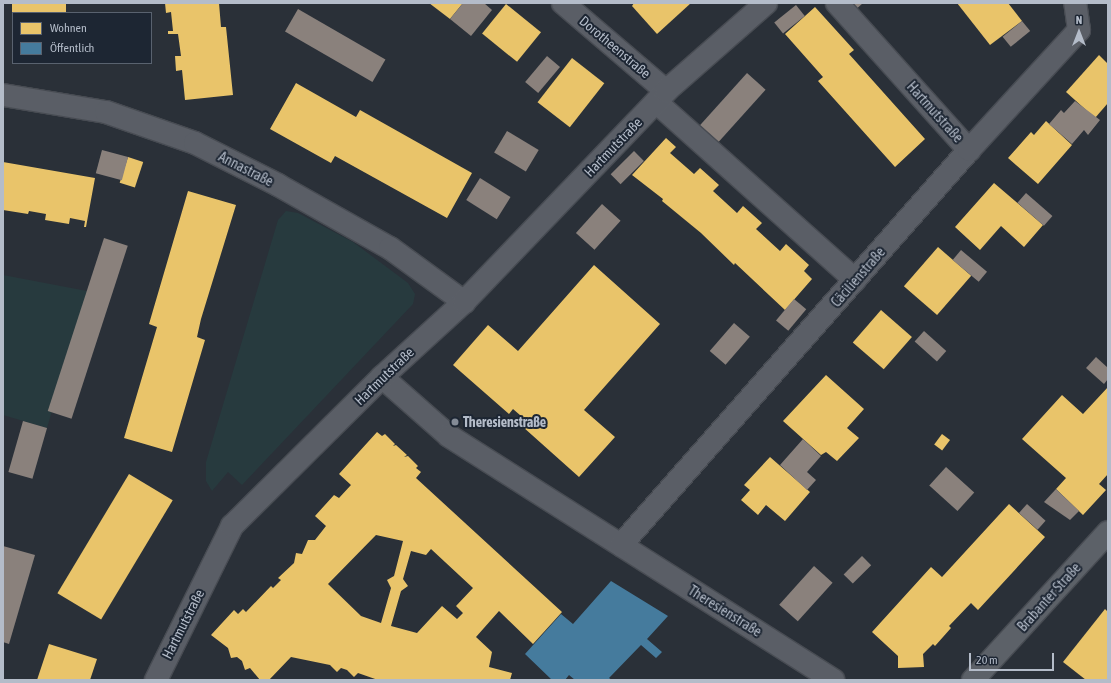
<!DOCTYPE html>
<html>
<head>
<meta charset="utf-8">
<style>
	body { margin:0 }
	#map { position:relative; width:1111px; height:683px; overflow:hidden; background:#2a3038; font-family:"Asap Condensed",sans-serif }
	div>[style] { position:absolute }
	.green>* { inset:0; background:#273a3e }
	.homes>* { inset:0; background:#e9c46a; transform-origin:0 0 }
	.public>* { inset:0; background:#457b9d }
	.industry>* { inset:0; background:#8a817c; transform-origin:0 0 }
	.roads { filter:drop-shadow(1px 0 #484c53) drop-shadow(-1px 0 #484c53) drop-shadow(0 1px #484c53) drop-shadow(0 -1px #484c53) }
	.minor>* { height:22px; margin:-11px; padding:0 11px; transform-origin:11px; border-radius:11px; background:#5a5e66 }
	.major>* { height:22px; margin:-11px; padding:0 11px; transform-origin:11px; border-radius:11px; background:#5c6168 }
	.dots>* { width:11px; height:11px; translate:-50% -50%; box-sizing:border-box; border:2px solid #1d2633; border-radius:50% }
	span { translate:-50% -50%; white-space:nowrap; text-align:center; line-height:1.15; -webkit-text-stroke:4px #1d2633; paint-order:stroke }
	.street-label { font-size:14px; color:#b4bcc9 }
	.poi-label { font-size:14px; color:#b4bcc9; font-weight:700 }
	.left { translate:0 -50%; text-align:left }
	.frame { position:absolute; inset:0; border:4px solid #b4bcc9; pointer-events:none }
	.legend { position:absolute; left:12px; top:12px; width:140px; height:52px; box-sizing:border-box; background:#1d2633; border:1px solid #59626f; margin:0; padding:5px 7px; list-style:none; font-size:12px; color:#b4bcc9 }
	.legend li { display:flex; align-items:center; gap:8px; height:20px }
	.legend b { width:20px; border:1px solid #59626f }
	.north { position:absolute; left:1059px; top:12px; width:40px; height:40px; -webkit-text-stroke:3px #1d2633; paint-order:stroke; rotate:0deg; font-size:11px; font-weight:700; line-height:16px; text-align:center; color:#b4bcc9 }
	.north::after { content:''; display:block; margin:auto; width:14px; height:18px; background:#b4bcc9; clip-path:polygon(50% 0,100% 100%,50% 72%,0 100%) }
	.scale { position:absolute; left:969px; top:653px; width:85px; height:18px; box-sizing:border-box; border:2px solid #b4bcc9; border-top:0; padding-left:5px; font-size:12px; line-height:14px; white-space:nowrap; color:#b4bcc9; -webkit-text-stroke:3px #1d2633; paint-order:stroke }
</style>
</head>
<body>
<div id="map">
	<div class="green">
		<i style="clip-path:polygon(286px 211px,298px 213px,353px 242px,408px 283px,415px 294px,413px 304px,242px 485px,228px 472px,212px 491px,206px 481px,206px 462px,278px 220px)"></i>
		<i style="clip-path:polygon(3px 275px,87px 291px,47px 428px,3px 415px)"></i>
	</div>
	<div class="homes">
		<i style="left:12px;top:3px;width:54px;height:10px"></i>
		<i style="clip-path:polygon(165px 3px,219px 3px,221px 27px,226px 27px,233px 95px,185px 100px,182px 70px,176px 71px,175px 56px,181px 56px,178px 34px,168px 34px,168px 31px,173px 31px,171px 12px,166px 13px)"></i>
		<i style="clip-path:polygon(429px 3px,463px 3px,450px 19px)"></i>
		<i style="clip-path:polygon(634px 3px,691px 3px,657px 34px,632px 6px)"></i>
		<i style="clip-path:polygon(957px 3px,1008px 3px,1022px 21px,990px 45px)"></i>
		<i style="left:506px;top:4px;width:45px;height:38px;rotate:39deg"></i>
		<i style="clip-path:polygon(815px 7px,854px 50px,849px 54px,925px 139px,895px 167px,818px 81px,823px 77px,785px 34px)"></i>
		<i style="clip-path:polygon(1099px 55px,1108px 64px,1108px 103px,1095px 118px,1066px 92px)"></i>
		<i style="left:572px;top:58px;width:41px;height:56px;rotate:38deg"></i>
		<i style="clip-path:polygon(296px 83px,356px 117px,360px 110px,472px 173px,447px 218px,335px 156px,331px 163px,270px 129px)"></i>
		<i style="clip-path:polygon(1046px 121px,1072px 145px,1038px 184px,1008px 158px,1031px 132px,1034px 135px)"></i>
		<i style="clip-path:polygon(666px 138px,676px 147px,670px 153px,694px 174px,700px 168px,719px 185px,713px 191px,737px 213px,743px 206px,762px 223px,756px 229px,780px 251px,786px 244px,809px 265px,804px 271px,812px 279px,785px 310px,735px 263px,734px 265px,701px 233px,662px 201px,663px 199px,632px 175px)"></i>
		<i style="left:128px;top:157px;width:16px;height:27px;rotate:18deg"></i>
		<i style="clip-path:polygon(3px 162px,95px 178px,86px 227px,84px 227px,85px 221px,70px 218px,69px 224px,45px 220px,46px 214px,29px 211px,28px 214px,3px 210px)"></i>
		<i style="clip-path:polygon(994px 183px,1043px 225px,1024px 247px,1001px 226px,980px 250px,955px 227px)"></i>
		<i style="clip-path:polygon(188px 191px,236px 205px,201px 319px,197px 337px,205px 340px,172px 452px,124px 438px,157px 327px,149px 324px)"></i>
		<i style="left:938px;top:247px;width:44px;height:52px;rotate:41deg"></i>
		<i style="clip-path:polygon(594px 265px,660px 324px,584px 410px,615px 437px,579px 477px,523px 427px,528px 422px,513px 409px,509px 414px,453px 365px,488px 325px,518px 351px)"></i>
		<i style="left:881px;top:310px;width:41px;height:43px;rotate:41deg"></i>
		<i style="clip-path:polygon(826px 375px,864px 409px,847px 428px,859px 438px,837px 461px,826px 452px,821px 455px,783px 421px)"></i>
		<i style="clip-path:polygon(1108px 387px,1108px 474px,1099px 484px,1106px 490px,1083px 515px,1056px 489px,1066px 478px,1022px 439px,1062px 395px,1083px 414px)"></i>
		<i style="clip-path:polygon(evenodd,377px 432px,382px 436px,385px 434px,395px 444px,393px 446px,396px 445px,407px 455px,404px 457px,408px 456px,418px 466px,416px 468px,421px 472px,416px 478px,562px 612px,533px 644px,499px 611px,476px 637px,492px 652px,489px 667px,512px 673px,510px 680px,378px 680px,358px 673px,354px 677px,347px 670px,341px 668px,337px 672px,330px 665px,291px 657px,269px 680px,260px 680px,250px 668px,245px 670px,242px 661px,237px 657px,231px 658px,228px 648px,211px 635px,234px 610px,238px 614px,243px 609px,246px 612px,271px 586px,273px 588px,281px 580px,278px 578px,294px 563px,296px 553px,302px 554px,308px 540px,315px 540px,326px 526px,315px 516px,334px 495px,339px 498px,351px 485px,339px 474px,377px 432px,376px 535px,403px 541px,394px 576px,387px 580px,391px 588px,381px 623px,361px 616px,328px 584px,376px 535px,377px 432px,431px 549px,473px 588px,456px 606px,463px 613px,457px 619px,442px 606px,417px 633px,391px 626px,401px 591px,408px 586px,403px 579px,411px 551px,426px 555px,431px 549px)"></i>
		<i style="left:942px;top:434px;width:10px;height:13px;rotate:37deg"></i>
		<i style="clip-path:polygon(770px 457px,810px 492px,785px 521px,766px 505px,758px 515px,741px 500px,750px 490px,744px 485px)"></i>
		<i style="left:129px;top:474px;width:51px;height:139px;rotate:31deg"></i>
		<i style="clip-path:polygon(1009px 504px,1045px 537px,978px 610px,971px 603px,949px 626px,951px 628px,935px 646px,933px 644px,923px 654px,924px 667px,898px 668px,898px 656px,872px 632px,931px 567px,942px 577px)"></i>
		<i style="clip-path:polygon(1105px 609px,1108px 612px,1108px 680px,1086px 680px,1063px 662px)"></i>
		<i style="clip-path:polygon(49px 644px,97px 659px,90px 680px,37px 680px)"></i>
	</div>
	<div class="public">
		<i style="clip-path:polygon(611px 581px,668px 616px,647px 639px,662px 652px,656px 658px,641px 645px,609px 678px,612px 680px,575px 680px,569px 675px,565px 680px,552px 680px,525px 654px,561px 614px,573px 624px)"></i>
	</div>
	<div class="industry">
		<i style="clip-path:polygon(463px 3px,484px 3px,492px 10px,471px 36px,450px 19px)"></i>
		<i style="clip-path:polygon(846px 3px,863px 3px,853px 12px)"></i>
		<i style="left:796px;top:5px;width:14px;height:28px;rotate:51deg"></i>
		<i style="left:298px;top:9px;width:101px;height:26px;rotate:30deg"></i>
		<i style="left:1022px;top:21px;width:13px;height:25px;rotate:51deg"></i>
		<i style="left:547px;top:56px;width:17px;height:34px;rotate:40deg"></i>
		<i style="left:747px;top:73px;width:25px;height:77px;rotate:42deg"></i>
		<i style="clip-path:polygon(1075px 101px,1100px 120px,1088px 135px,1084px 130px,1072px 144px,1049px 124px,1061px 110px,1064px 113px)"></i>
		<i style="left:507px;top:131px;width:37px;height:25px;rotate:31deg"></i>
		<i style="left:102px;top:150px;width:27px;height:24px;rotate:15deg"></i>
		<i style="left:634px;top:151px;width:14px;height:33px;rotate:45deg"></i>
		<i style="left:480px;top:178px;width:36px;height:26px;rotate:32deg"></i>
		<i style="left:1026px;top:193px;width:35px;height:13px;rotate:41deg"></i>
		<i style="left:602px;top:204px;width:25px;height:39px;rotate:42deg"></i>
		<i style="left:104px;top:238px;width:25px;height:182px;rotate:18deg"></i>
		<i style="left:961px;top:250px;width:34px;height:13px;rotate:40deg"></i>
		<i style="left:794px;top:299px;width:16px;height:28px;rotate:40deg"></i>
		<i style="left:734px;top:323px;width:21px;height:37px;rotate:41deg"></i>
		<i style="left:924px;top:331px;width:30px;height:14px;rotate:42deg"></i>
		<i style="clip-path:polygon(1096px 357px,1108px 368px,1108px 379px,1104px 384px,1086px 368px)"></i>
		<i style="left:23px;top:421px;width:25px;height:53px;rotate:16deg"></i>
		<i style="clip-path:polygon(803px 439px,821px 456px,807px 472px,816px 480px,807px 490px,780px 465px)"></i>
		<i style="left:946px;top:467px;width:38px;height:25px;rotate:42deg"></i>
		<i style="clip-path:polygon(1056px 489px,1079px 511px,1070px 520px,1044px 502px)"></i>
		<i style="left:1027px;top:504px;width:25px;height:12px;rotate:42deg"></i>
		<i style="clip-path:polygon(3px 546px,35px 555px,9px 644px,3px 642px)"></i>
		<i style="left:862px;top:556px;width:13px;height:26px;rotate:45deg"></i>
		<i style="left:814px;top:566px;width:25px;height:52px;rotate:42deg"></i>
	</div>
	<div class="roads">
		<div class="minor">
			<i style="left:563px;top:3px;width:135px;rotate:40.5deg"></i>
			<i style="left:837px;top:3px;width:198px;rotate:48.1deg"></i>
			<i style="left:3px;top:95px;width:104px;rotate:9.4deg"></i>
			<i style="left:106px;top:112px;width:94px;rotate:19.2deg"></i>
			<i style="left:195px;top:143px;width:93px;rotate:26.8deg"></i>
			<i style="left:278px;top:185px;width:129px;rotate:29.4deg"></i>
			<i style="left:390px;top:248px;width:92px;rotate:36.1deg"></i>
			<i style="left:656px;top:102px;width:267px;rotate:41.8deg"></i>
			<i style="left:382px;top:377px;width:89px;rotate:41.4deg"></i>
			<i style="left:449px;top:436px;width:455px;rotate:32.4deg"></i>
			<i style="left:621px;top:545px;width:526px;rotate:-48.62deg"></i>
			<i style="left:969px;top:150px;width:163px;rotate:-47.5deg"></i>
			<i style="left:1079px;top:30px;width:27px;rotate:-98deg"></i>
			<i style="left:156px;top:680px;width:172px;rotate:-63.7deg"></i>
			<i style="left:232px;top:526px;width:211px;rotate:-44.8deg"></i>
			<i style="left:382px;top:377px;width:111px;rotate:-42.4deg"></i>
			<i style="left:464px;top:302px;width:292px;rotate:-46.2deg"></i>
			<i style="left:666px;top:91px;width:133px;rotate:-41.3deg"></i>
		</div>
		<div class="major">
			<i style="left:973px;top:680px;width:200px;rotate:-47.6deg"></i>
		</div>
	</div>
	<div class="dots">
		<i style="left:455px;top:422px;background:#848b96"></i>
	</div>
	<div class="street-label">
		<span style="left:615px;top:47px;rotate:40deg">Dorotheenstraße</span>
		<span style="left:935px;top:112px;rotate:48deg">Hartmutstraße</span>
		<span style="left:613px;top:147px;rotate:-46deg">Hartmutstraße</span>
		<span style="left:246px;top:169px;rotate:27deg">Annastraße</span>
		<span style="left:858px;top:277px;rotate:-49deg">Cäcilienstraße</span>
		<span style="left:384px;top:376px;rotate:-44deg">Hartmutstraße</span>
		<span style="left:1049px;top:597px;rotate:-48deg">Brabanter Straße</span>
		<span style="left:725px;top:611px;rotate:32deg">Theresienstraße</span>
		<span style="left:183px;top:624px;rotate:-63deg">Hartmutstraße</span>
	</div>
	<div class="poi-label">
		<span class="left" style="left:463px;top:422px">Theresienstraße</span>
	</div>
	<div class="frame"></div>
	<ul class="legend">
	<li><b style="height:11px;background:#e9c46a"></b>Wohnen</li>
	<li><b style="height:11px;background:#457b9d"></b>Öffentlich</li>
	</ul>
	<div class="north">N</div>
	<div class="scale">20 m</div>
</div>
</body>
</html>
